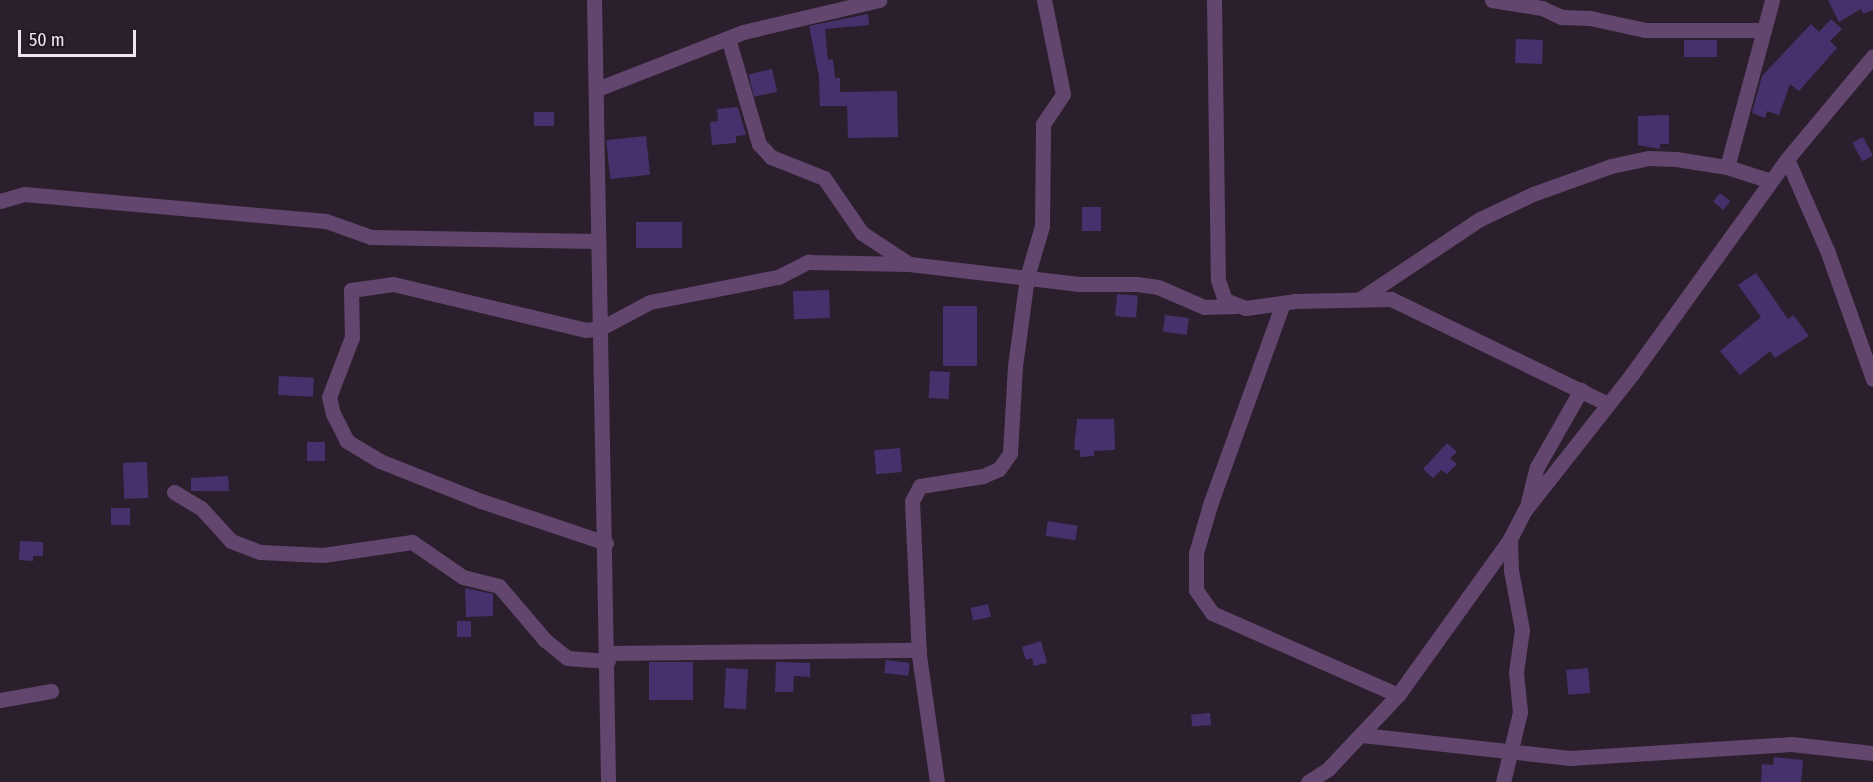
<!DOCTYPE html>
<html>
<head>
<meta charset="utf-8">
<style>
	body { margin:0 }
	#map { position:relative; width:1873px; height:782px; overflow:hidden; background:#2b1f2d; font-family:"Fira Sans Condensed",sans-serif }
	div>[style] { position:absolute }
	.building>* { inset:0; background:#47316d; transform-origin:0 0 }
	.street>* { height:15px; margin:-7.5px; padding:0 7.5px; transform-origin:7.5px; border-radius:7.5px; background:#63466e }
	span { translate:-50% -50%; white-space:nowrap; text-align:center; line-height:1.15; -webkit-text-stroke:6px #221624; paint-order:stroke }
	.scale { position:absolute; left:18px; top:30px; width:118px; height:27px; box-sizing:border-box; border:3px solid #efe7f0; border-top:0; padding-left:8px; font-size:18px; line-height:21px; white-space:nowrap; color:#efe7f0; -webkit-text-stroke:4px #221624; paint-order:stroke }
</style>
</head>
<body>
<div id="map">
	<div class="building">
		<i style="clip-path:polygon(1828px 0,1873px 0,1873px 10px,1863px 14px,1861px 9px,1839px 22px)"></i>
		<i style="clip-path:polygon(868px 14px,869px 25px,825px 29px,828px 60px,833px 59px,835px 78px,840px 78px,840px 92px,897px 91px,898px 137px,848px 138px,847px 106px,820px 106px,819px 76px,809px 26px)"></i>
		<i style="clip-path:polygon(1831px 19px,1842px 29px,1830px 41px,1837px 48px,1799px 91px,1790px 84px,1779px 115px,1767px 111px,1765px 118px,1752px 113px,1762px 76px,1811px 24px,1819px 32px)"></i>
		<i style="left:1516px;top:39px;width:27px;height:24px;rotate:2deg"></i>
		<i style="left:1684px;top:40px;width:33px;height:17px"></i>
		<i style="left:772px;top:69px;width:23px;height:24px;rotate:77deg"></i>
		<i style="clip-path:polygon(738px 107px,746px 135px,736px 136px,736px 143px,712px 145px,710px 122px,718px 121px,717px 109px)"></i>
		<i style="left:534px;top:112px;width:20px;height:14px"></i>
		<i style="clip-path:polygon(1669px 115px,1669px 144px,1660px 144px,1660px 149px,1638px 145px,1638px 116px)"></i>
		<i style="left:646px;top:136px;width:39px;height:40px;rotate:84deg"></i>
		<i style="left:1863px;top:137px;width:21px;height:12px;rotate:62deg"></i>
		<i style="left:1720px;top:193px;width:13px;height:11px;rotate:39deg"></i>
		<i style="left:1082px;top:207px;width:19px;height:24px"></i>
		<i style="left:682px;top:222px;width:26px;height:46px;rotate:90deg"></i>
		<i style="clip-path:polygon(1756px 273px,1788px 319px,1793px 315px,1809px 336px,1775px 358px,1770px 351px,1740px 375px,1720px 351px,1761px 317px,1738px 285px)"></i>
		<i style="left:829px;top:290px;width:28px;height:36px;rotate:88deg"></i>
		<i style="left:1117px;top:294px;width:21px;height:22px;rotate:5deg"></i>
		<i style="left:977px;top:306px;width:60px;height:34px;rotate:90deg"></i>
		<i style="left:1165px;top:315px;width:24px;height:17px;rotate:7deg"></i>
		<i style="left:930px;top:371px;width:20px;height:27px;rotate:3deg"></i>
		<i style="left:279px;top:376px;width:35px;height:19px;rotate:3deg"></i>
		<i style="clip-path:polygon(1077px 419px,1114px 419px,1115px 450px,1094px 451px,1094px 456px,1080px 457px,1080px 450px,1074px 450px)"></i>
		<i style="left:307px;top:442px;width:18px;height:19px"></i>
		<i style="clip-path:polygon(1447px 443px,1457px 452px,1450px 458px,1457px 464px,1447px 474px,1441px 470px,1433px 478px,1423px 469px)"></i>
		<i style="left:900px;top:448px;width:24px;height:26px;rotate:85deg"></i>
		<i style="left:147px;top:462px;width:36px;height:24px;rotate:88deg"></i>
		<i style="clip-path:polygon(228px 476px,229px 491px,191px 491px,191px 478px)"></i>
		<i style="left:111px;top:508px;width:19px;height:17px"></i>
		<i style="left:1048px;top:521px;width:30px;height:15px;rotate:9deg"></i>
		<i style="clip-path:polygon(20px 541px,43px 542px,43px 556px,33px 556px,33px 561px,19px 560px)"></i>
		<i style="clip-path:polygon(465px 588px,493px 594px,493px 616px,466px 617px)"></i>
		<i style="left:988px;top:604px;width:13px;height:18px;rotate:77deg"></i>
		<i style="left:457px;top:621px;width:14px;height:16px"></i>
		<i style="clip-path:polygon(1041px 641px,1047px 663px,1034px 666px,1032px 658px,1026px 660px,1022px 647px)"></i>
		<i style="left:886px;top:660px;width:24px;height:13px;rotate:7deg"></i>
		<i style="left:649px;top:662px;width:44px;height:38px"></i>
		<i style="clip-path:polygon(776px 662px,810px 663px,810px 677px,794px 676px,793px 692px,775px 692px)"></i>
		<i style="left:726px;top:668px;width:22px;height:40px;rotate:3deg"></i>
		<i style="left:1588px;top:668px;width:25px;height:22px;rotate:85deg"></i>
		<i style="left:1210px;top:713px;width:12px;height:19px;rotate:85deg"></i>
		<i style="clip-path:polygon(1774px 757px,1803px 760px,1801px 782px,1761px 782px,1762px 764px,1773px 765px)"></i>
	</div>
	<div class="street">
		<i style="left:594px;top:0;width:782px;rotate:88.97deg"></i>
		<i style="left:1214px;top:0;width:280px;rotate:89.2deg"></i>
		<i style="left:1218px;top:280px;width:21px;rotate:71deg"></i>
		<i style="left:1225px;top:300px;width:22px;rotate:21deg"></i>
		<i style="left:1246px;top:308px;width:49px;rotate:-8.1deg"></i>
		<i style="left:1295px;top:301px;width:96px;rotate:-1.2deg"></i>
		<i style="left:1391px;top:299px;width:241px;rotate:25.8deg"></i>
		<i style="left:1492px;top:0;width:51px;rotate:9.1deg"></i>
		<i style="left:1542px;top:8px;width:21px;rotate:25deg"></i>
		<i style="left:1561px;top:17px;width:29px;rotate:2deg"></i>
		<i style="left:1590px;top:18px;width:56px;rotate:12.3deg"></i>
		<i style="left:1645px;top:30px;width:119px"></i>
		<i style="left:728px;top:38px;width:110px;rotate:73.7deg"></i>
		<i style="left:759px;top:144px;width:18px;rotate:47deg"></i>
		<i style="left:771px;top:157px;width:57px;rotate:21.6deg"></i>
		<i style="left:824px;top:178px;width:67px;rotate:55.4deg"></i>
		<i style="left:862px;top:233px;width:56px;rotate:33.4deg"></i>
		<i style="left:597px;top:89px;width:157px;rotate:-21.3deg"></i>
		<i style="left:743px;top:32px;width:140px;rotate:-13.2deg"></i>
		<i style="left:1787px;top:159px;width:99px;rotate:66.3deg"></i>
		<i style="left:1827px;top:250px;width:137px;rotate:70.4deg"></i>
		<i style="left:1727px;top:167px;width:173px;rotate:-74.9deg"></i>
		<i style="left:0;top:201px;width:25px;rotate:-16deg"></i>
		<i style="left:24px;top:194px;width:303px;rotate:5.1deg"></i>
		<i style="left:326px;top:221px;width:48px;rotate:19.6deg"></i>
		<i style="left:371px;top:237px;width:225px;rotate:1deg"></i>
		<i style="left:1360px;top:299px;width:144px;rotate:-33.7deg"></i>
		<i style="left:1480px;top:219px;width:59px;rotate:-25.3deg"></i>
		<i style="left:1533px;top:194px;width:83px;rotate:-19.7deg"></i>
		<i style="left:1611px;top:166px;width:39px;rotate:-12deg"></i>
		<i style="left:1649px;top:158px;width:27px;rotate:2deg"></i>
		<i style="left:1676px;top:159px;width:52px;rotate:8.9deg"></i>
		<i style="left:1727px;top:167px;width:46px;rotate:17.7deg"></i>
		<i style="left:1283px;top:303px;width:215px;rotate:109.9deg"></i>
		<i style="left:1210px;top:505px;width:50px;rotate:106.3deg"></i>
		<i style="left:1196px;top:553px;width:37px;rotate:90deg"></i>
		<i style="left:1196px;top:590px;width:28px;rotate:55deg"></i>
		<i style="left:1212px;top:613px;width:203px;rotate:23.8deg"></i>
		<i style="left:174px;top:492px;width:31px;rotate:31deg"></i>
		<i style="left:201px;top:508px;width:45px;rotate:47.7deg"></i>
		<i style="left:231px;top:541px;width:31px;rotate:21deg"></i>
		<i style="left:260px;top:552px;width:63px;rotate:2.7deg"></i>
		<i style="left:323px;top:555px;width:90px;rotate:-8.3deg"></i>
		<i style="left:412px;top:542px;width:62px;rotate:34.5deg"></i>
		<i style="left:463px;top:577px;width:37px;rotate:14deg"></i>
		<i style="left:499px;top:586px;width:71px;rotate:49.6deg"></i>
		<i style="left:545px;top:640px;width:28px;rotate:39deg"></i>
		<i style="left:567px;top:658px;width:41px;rotate:4.2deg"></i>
		<i style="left:1528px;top:502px;width:36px;rotate:-76deg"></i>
		<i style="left:1537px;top:467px;width:89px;rotate:-60.3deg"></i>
		<i style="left:606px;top:543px;width:132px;rotate:-161.4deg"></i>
		<i style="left:481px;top:501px;width:109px;rotate:-158.4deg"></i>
		<i style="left:380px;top:461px;width:39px;rotate:-149deg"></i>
		<i style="left:347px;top:441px;width:30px;rotate:-117deg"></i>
		<i style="left:333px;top:414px;width:17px;rotate:-103deg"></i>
		<i style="left:329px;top:397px;width:64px;rotate:-69deg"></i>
		<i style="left:352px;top:337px;width:47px;rotate:-91.2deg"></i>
		<i style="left:351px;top:290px;width:42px;rotate:-8.1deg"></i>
		<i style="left:393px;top:284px;width:198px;rotate:13.4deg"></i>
		<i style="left:586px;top:330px;width:15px;rotate:-8deg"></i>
		<i style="left:601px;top:328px;width:55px;rotate:-28deg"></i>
		<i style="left:650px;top:302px;width:130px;rotate:-11.1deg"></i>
		<i style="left:778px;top:277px;width:34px;rotate:-27deg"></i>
		<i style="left:808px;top:262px;width:101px;rotate:1.1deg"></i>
		<i style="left:909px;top:264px;width:171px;rotate:6.7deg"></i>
		<i style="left:1079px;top:284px;width:58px"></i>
		<i style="left:1137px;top:284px;width:21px;rotate:8deg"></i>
		<i style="left:1158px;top:287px;width:50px;rotate:23.5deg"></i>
		<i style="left:1204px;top:307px;width:31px;rotate:-2deg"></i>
		<i style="left:608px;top:653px;width:311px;rotate:-0.6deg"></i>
		<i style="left:0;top:700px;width:52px;rotate:-10deg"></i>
		<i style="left:1362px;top:735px;width:209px;rotate:6.3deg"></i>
		<i style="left:1570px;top:758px;width:221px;rotate:-3.6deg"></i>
		<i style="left:1791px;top:744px;width:82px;rotate:6.3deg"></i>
		<i style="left:937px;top:782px;width:127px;rotate:-98.1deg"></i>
		<i style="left:919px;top:656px;width:155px;rotate:-92.6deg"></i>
		<i style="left:912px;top:501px;width:17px;rotate:-62deg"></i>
		<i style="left:920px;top:486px;width:64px;rotate:-9deg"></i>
		<i style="left:983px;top:476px;width:17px;rotate:-24deg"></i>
		<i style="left:999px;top:469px;width:19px;rotate:-55deg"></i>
		<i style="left:1010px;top:453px;width:87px;rotate:-86.7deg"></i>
		<i style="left:1015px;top:366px;width:90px;rotate:-82.3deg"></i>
		<i style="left:1027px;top:277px;width:53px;rotate:-73.6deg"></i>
		<i style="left:1042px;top:226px;width:102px;rotate:-89.4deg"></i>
		<i style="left:1043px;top:124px;width:36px;rotate:-56deg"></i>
		<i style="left:1063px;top:94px;width:96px;rotate:-101.4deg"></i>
		<i style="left:1308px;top:782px;width:24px;rotate:-33deg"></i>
		<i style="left:1328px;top:769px;width:102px;rotate:-46.6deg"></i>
		<i style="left:1398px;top:695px;width:192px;rotate:-54.3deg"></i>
		<i style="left:1510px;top:539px;width:33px;rotate:-63deg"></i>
		<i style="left:1525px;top:510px;width:173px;rotate:-51.8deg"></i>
		<i style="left:1632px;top:374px;width:265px;rotate:-54.2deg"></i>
		<i style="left:1787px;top:159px;width:134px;rotate:-50.1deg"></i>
		<i style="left:1503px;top:782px;width:72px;rotate:-76.3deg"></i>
		<i style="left:1520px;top:712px;width:40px;rotate:-95.7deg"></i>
		<i style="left:1516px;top:672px;width:42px;rotate:-81.9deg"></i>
		<i style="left:1522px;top:630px;width:61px;rotate:-100.4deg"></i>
		<i style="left:1511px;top:570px;width:31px;rotate:-92deg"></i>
	</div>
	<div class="scale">50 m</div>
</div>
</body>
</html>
